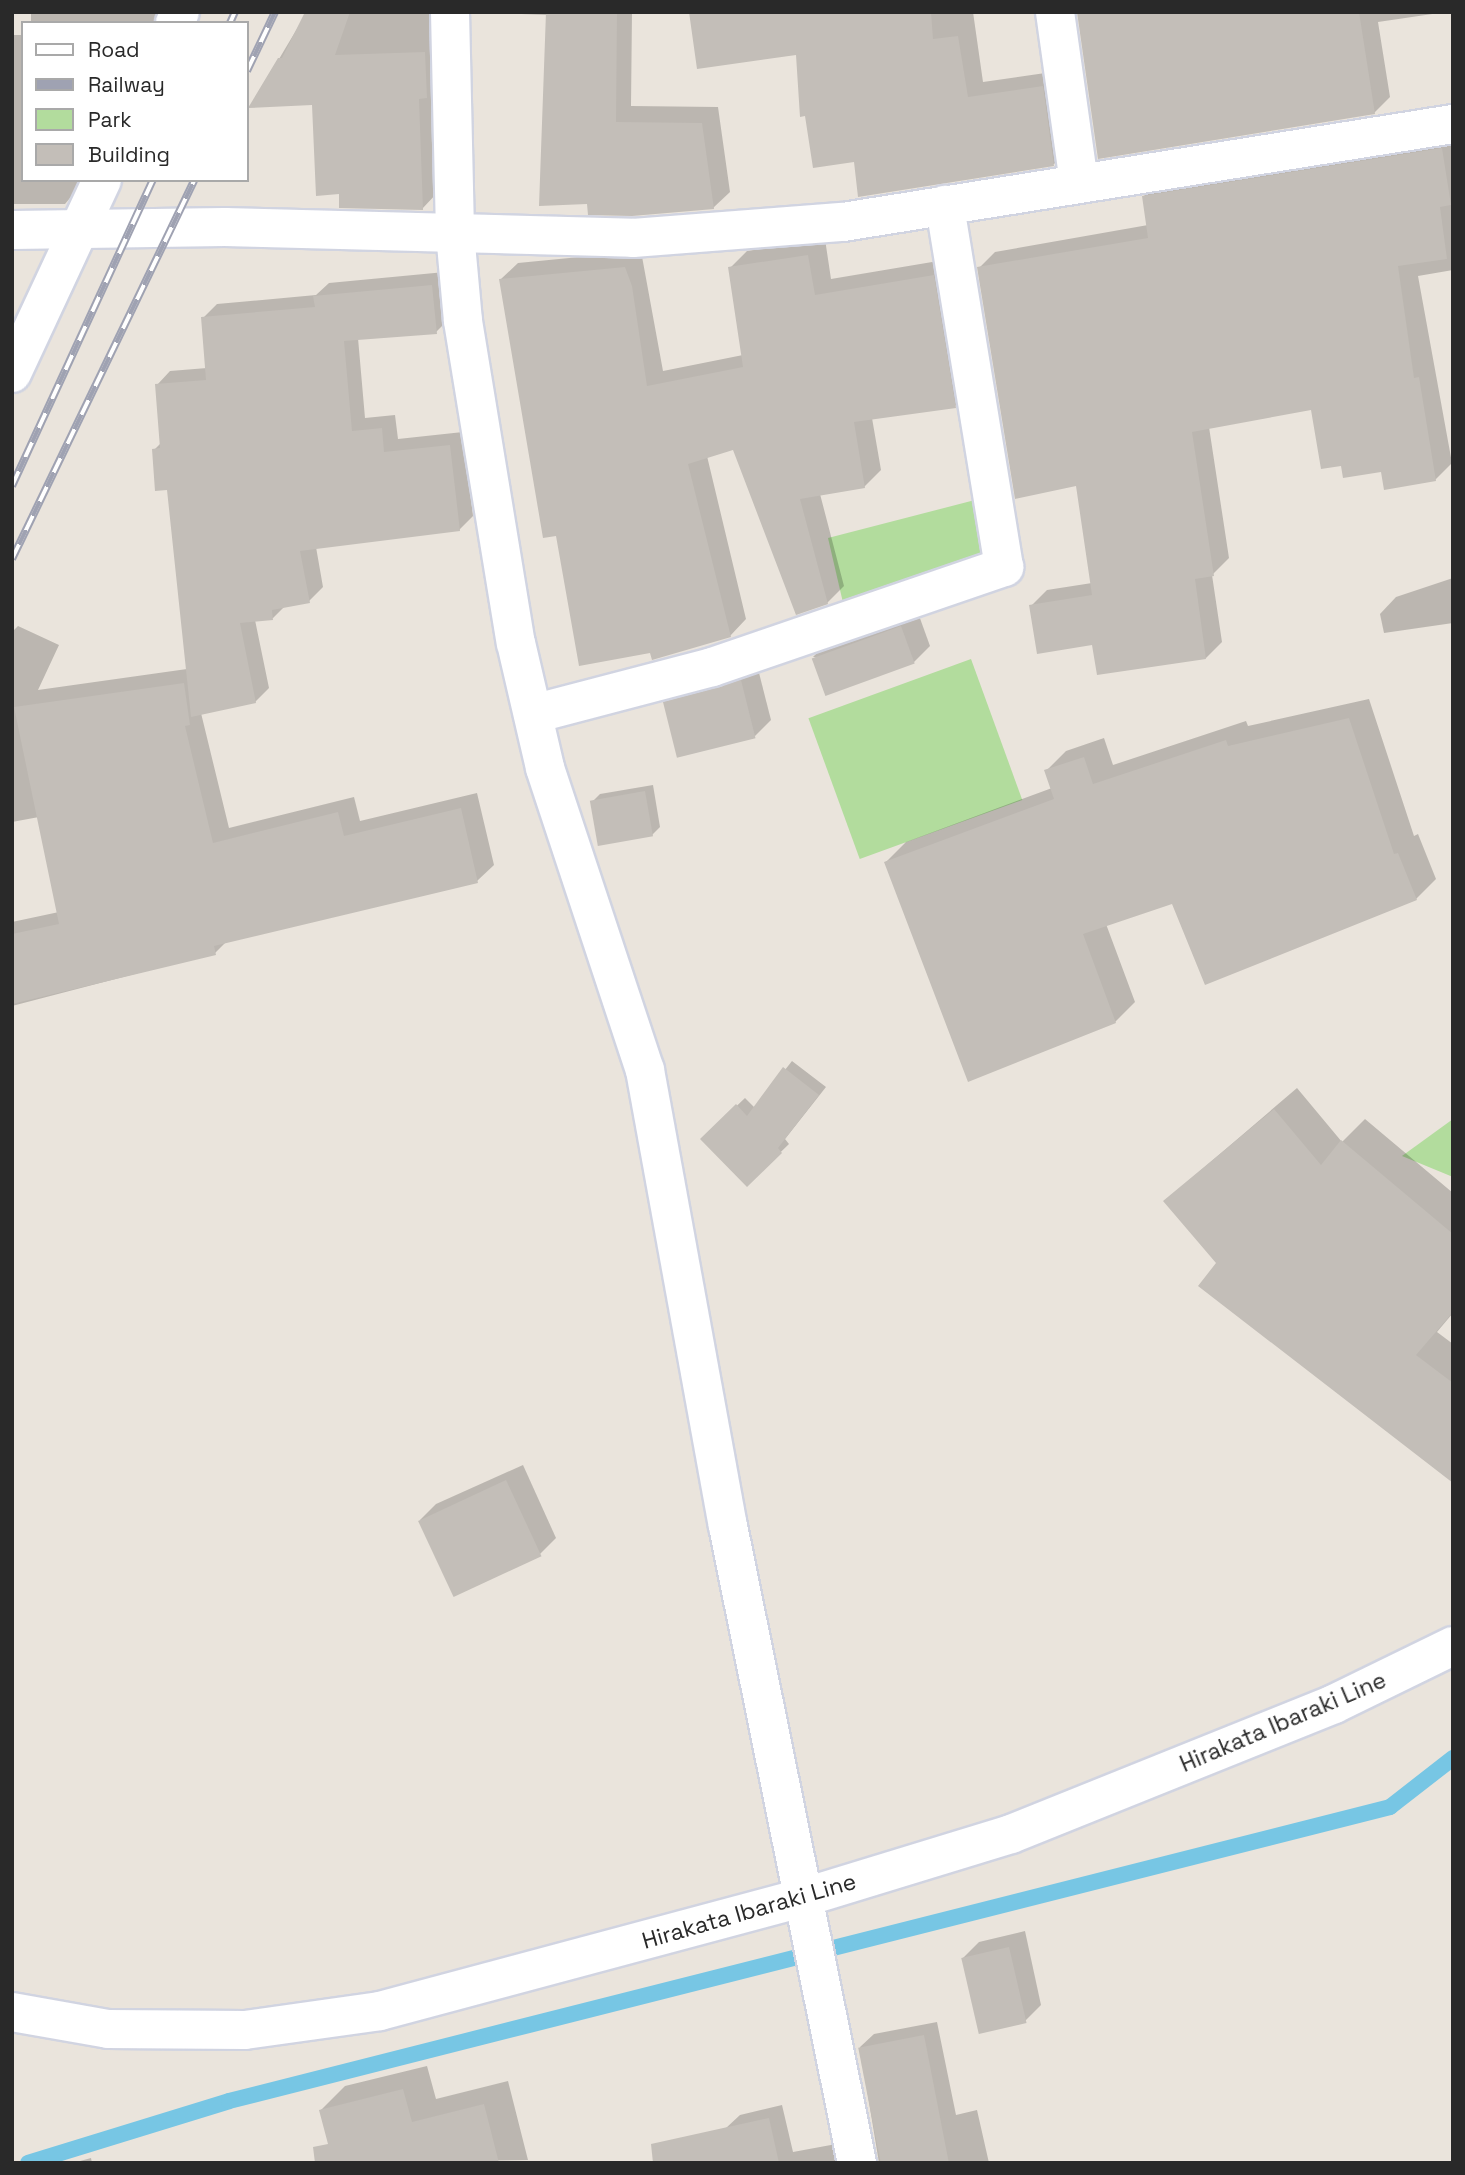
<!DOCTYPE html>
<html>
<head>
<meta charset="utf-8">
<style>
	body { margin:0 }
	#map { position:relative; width:1465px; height:2175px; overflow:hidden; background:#eae4dc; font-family:"Space Grotesk",sans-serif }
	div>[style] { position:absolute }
	.green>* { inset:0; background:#b2dc9d; transform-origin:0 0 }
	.shadow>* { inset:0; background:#0003; transform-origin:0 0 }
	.stream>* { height:16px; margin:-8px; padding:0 8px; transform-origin:8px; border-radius:8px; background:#77c6e4 }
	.building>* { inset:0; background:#c3beb8; transform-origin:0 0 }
	.roads { filter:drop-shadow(2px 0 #d1d4e1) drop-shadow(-2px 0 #d1d4e1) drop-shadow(0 2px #d1d4e1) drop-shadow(0 -2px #d1d4e1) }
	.minor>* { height:38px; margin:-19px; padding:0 19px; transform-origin:19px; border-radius:19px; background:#fff }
	.secondary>* { height:38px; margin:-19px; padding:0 19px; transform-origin:19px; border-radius:19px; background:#fff }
	.rail>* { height:8px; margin-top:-4px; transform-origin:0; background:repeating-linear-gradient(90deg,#fff 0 16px,#9fa2b2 0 32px); box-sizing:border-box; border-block:2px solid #9fa2b2 }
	span { translate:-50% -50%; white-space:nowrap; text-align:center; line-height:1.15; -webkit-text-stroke:5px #fff; paint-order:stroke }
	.street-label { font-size:23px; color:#292929 }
	.frame { position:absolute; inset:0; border:14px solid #292929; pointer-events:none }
	.legend { position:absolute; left:21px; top:21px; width:228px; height:161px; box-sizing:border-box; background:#fff; border:2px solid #a9a9a9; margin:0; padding:9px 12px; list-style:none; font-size:21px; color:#292929 }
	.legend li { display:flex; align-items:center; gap:14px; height:35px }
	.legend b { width:35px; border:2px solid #a9a9a9 }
</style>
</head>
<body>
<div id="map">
	<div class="green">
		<i style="clip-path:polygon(975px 500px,987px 559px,844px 607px,828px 538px)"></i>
		<i style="left:971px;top:659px;width:150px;height:173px;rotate:70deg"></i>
		<i style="clip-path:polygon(1453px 1119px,1453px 1177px,1402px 1156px)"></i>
	</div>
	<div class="shadow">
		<i style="left:31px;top:12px;width:127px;height:11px"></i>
		<i style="clip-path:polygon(307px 12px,439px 12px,438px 192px,422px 209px,341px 192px,313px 103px,279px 59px)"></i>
		<i style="clip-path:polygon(473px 12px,632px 12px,631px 106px,718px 107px,730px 192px,713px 208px,632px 214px,548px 15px)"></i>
		<i style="clip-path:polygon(691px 12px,973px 12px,983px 82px,1059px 71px,1070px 148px,1054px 164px,855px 160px,797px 53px)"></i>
		<i style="clip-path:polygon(1079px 12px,1446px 12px,1378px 22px,1390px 97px,1374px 113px)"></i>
		<i style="clip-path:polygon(12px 35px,23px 35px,23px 180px,85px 180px,65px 204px,12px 204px)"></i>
		<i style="clip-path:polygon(1453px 134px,1453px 270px,1418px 276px,1452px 463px,1435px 480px,1343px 464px,1313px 407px,1209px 427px,1229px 558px,1212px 575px,1222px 642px,1206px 658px,1094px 643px,1031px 606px,1047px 590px,1092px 583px,1077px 484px,979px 268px,995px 252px,1148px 225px,1143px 197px,1160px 181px)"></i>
		<i style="clip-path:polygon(825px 239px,831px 279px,950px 259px,972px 389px,955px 406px,872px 418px,881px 470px,864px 487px,820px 494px,844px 586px,827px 603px,734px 448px,707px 456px,746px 619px,730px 636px,651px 651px,557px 534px,501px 279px,518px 263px,641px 251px,663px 371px,743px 355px,730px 268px,747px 251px)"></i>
		<i style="clip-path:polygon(445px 272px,450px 318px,436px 332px,358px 338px,365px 418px,395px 415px,398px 439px,463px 432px,473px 516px,459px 530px,316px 547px,323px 587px,309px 601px,285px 606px,273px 618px,255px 620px,269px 688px,255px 702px,201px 713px,229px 828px,354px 797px,360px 821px,477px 793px,494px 865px,477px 881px,227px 941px,215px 953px,12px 1006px,12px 922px,59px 912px,39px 817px,12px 822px,12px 632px,18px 626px,59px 645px,38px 690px,187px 669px,169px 488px,154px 450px,162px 442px,157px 385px,170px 371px,207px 368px,203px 318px,217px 304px,316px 295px,329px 283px)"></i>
		<i style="clip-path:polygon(1453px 578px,1453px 623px,1384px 633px,1380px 614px,1396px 597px)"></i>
		<i style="clip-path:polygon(917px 610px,930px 646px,914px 662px,813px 657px,830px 640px)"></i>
		<i style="clip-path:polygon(757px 665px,771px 720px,754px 737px,665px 703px,681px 687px)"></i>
		<i style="clip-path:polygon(1369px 699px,1414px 836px,1418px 834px,1436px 879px,1416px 899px,1173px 902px,1106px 924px,1135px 1002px,1115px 1022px,886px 862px,906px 842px,1052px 788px,1046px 771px,1066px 751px,1104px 738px,1113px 765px,1246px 721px,1248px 726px)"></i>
		<i style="clip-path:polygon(653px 785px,660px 827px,652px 835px,592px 802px,600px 794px)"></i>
		<i style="clip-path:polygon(792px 1061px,826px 1087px,785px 1139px,789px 1144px,747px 1185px,702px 1139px,745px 1098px,755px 1108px)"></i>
		<i style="clip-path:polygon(1297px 1088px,1342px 1142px,1365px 1119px,1453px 1193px,1453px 1313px,1437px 1332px,1453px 1344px,1453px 1480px,1218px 1263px,1165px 1201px)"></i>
		<i style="clip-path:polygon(523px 1465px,556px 1538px,540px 1554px,420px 1520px,436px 1504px)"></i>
		<i style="clip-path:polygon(1025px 1931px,1041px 2005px,1025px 2021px,963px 1958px,979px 1942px)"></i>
		<i style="clip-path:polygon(937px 2022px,956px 2115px,977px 2110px,989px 2163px,879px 2163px,860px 2047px,874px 2034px)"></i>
		<i style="clip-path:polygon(427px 2066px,436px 2099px,508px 2081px,528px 2160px,335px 2163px,321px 2110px,345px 2086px)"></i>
		<i style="clip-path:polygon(782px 2105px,793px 2152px,847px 2142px,854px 2163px,734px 2163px,726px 2128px,740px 2115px)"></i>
		<i style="clip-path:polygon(91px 2158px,92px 2163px,73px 2163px)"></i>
	</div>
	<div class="stream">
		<i style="left:28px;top:2163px;width:210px;rotate:-17.1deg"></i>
		<i style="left:229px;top:2101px;width:1198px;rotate:-14.21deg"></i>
		<i style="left:1390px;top:1807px;width:80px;rotate:-37.9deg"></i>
	</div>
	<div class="building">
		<i style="clip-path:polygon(305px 12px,350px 12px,335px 55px,425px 52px,427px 98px,419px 99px,423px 210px,339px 208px,339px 194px,316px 196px,312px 105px,248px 108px,278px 58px,282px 58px)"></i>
		<i style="clip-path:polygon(546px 12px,617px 12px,616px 122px,702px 123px,714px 209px,632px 216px,588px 215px,587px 204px,539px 206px)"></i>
		<i style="clip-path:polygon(689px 12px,931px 12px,933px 39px,958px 36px,968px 97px,1043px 86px,1054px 166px,858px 197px,854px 162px,813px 168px,805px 116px,800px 117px,796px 55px,697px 69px)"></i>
		<i style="clip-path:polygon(1077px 12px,1359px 12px,1375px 114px,1098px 159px)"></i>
		<i style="clip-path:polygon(1442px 148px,1451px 205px,1440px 207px,1447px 259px,1398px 266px,1414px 378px,1419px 377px,1436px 481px,1384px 490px,1381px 472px,1343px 478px,1341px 466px,1321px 469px,1311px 410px,1192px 432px,1214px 576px,1195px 579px,1206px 659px,1097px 675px,1092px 645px,1037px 654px,1029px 605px,1092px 595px,1076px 486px,1015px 499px,977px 267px,1148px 238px,1142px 196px)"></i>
		<i style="clip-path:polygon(808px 255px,815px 295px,934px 275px,956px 408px,854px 422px,865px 488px,800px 499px,828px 604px,796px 615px,733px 450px,688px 464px,731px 637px,652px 660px,650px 653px,579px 666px,556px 536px,543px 538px,499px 279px,625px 267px,632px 286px,647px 386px,743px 367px,728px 267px)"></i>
		<i style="clip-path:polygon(432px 285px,437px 334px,344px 341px,352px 431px,382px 428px,384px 452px,450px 445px,460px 531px,300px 551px,310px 603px,272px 610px,273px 620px,240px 623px,256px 703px,191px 717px,167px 490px,155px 491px,152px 449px,160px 448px,155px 384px,206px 380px,201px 317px,315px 307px,313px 296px)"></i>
		<i style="left:901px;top:626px;width:40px;height:95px;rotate:70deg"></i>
		<i style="left:741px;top:680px;width:60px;height:81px;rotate:76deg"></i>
		<i style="clip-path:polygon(184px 683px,190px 725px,185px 726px,213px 843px,338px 812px,344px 836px,461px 808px,478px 883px,214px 946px,216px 955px,12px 1004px,12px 934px,59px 924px,14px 707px)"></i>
		<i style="clip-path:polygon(1349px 718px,1394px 854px,1398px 853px,1417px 900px,1205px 985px,1172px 904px,1083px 934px,1116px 1023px,968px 1082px,884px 862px,1054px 799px,1044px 770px,1084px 757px,1093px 784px,1226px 740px,1228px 746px)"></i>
		<i style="left:645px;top:791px;width:46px;height:56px;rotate:80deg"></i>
		<i style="clip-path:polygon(783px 1067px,819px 1095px,778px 1148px,782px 1153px,747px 1187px,700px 1139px,736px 1104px,747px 1116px)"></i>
		<i style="clip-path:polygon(1274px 1109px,1321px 1165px,1341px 1140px,1453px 1234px,1453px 1312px,1416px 1355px,1453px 1383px,1453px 1483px,1198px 1286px,1216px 1263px,1163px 1201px)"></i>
		<i style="left:506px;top:1480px;width:84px;height:97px;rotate:65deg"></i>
		<i style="left:1009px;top:1947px;width:78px;height:49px;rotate:77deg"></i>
		<i style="left:924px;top:2035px;width:130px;height:67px;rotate:79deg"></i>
		<i style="clip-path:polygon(403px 2089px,412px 2122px,484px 2104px,499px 2163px,315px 2163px,313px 2147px,328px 2144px,319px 2110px)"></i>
		<i style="clip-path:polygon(769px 2118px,779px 2163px,653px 2163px,651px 2144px)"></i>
	</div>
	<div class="roads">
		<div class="minor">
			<i style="left:450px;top:12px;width:221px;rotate:88.7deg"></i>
			<i style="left:455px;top:233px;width:88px;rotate:84.8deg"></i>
			<i style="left:463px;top:321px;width:326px;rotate:80.7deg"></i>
			<i style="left:516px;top:643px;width:128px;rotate:76.9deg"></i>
			<i style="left:545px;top:768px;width:318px;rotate:71.7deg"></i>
			<i style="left:645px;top:1070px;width:463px;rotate:79.7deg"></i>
			<i style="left:728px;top:1526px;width:650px;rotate:78.55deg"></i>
			<i style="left:1055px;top:12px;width:173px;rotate:82deg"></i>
			<i style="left:175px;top:23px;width:12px;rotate:-66deg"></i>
			<i style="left:12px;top:230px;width:213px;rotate:-0.8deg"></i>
			<i style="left:225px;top:227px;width:408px;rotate:1.5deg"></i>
			<i style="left:633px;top:238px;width:211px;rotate:-4.4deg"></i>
			<i style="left:843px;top:222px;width:618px;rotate:-9.13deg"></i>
			<i style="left:12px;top:373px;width:213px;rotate:-65deg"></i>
			<i style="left:533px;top:714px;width:185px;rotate:-14.7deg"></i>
			<i style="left:712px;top:667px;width:309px;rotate:-18.9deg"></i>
			<i style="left:1004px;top:567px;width:367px;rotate:-99.3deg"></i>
		</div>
		<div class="secondary">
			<i style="left:12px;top:2012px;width:97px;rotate:10deg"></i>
			<i style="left:108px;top:2029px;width:137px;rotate:0.4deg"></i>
			<i style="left:245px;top:2030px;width:136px;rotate:-8deg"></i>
			<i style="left:380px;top:2011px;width:440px;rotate:-15deg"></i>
			<i style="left:805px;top:1897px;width:215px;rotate:-17deg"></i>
			<i style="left:1011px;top:1834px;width:348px;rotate:-21.9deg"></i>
			<i style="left:1334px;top:1704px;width:132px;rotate:-26deg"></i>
		</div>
	</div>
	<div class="rail">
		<i style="left:230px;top:23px;width:12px;rotate:-66deg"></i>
		<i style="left:247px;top:71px;width:65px;rotate:-64.6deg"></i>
		<i style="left:12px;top:486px;width:337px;rotate:-65.3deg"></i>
		<i style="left:12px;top:559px;width:420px;rotate:-64.3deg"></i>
	</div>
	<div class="street-label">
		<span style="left:1283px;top:1722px;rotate:-23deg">Hirakata Ibaraki Line</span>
		<span style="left:749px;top:1911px;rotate:-16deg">Hirakata Ibaraki Line</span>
	</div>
	<div class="frame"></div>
	<ul class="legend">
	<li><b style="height:9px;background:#fff"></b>Road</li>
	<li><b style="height:9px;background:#9fa2b2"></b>Railway</li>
	<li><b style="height:19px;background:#b2dc9d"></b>Park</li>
	<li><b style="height:19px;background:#c3beb8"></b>Building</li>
	</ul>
</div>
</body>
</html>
